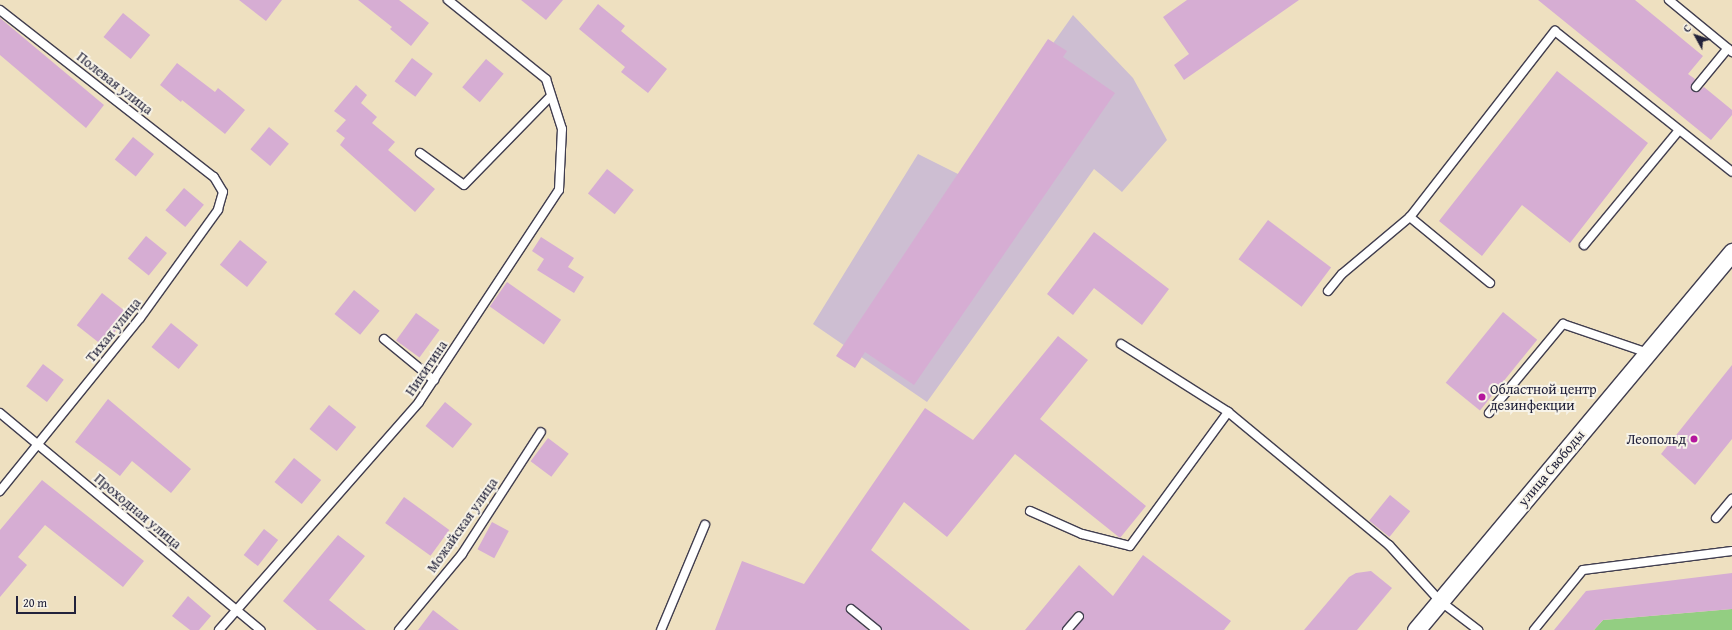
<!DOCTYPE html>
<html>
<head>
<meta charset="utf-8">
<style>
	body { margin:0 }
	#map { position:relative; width:1732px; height:630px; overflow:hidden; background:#eee0c0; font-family:"Gentium Book Plus",serif }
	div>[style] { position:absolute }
	.industrial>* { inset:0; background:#cdbed2 }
	.green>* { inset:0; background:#93ce82 }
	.building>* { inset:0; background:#d6add3; transform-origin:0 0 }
	.roads { filter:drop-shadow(1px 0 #413e4f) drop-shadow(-1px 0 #413e4f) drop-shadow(0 1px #413e4f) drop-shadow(0 -1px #413e4f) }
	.service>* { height:8px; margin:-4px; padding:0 4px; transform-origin:4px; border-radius:4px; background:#fff }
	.minor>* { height:17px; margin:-8.5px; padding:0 8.5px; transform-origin:8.5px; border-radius:8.5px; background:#fff }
	.dots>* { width:11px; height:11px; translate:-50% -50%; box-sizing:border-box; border:2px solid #f7f3e8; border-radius:50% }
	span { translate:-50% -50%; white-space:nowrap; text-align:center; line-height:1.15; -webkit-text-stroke:4px #f7f3e8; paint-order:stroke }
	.street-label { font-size:14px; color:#22223b }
	.poi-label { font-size:14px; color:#22223b }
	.left { translate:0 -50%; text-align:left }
	.right { translate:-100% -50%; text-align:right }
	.north { position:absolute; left:1676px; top:16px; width:40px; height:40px; -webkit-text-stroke:3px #f7f3e8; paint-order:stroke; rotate:310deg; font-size:11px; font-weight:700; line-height:16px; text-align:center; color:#22223b }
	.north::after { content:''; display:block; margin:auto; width:14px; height:18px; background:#22223b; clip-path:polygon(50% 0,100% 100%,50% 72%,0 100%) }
	.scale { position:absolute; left:16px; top:596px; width:60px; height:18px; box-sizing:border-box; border:2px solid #22223b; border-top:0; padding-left:5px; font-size:12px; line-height:14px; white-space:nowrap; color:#22223b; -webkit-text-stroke:3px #f7f3e8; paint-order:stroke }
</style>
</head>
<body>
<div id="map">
	<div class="industrial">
		<i style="clip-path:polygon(1073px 15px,1133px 78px,1167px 140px,1122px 192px,1094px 169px,927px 402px,813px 324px,918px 154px,960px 175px)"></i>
	</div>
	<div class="green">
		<i style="clip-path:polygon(1732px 609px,1732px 630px,1594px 630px,1603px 620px)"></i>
	</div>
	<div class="building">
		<i style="clip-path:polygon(239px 0,282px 0,266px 21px)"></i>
		<i style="clip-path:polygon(358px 0,399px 0,429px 23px,411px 46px,390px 29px,392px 27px)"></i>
		<i style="clip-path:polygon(521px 0,563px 0,546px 20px)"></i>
		<i style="clip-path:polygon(1187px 0,1299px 0,1184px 80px,1174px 65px,1189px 54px,1163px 17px)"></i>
		<i style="clip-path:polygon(1538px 0,1635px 0,1703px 56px,1688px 74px,1695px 79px,1691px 89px,1698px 92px,1704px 87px,1732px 110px,1732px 115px,1711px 140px)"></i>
		<i style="clip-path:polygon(598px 4px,625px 26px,621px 31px,667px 69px,648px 93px,621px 72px,625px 67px,579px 29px)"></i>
		<i style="left:123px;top:13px;width:35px;height:31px;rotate:39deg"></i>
		<i style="clip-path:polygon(0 18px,104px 105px,86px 128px,0 55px)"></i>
		<i style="clip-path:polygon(1048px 39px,1067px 51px,1063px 57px,1115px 93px,914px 385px,865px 352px,855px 368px,836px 356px)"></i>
		<i style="left:412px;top:58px;width:26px;height:29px;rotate:37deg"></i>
		<i style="left:486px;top:59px;width:23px;height:37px;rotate:40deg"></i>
		<i style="clip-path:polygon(177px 63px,215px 92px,218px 88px,245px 110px,225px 134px,182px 100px,181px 102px,160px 85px)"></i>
		<i style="clip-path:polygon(1557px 71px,1648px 143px,1570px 243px,1522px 205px,1482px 256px,1439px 221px)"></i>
		<i style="clip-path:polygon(356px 85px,367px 95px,361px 103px,377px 117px,372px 123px,395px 142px,388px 150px,435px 189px,415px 212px,340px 145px,345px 138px,336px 131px,346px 120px,334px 111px)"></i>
		<i style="left:269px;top:127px;width:26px;height:29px;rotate:40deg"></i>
		<i style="left:133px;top:137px;width:27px;height:29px;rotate:39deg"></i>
		<i style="left:607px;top:169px;width:34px;height:31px;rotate:38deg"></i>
		<i style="left:184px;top:188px;width:26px;height:29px;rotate:40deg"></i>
		<i style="left:1268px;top:220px;width:79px;height:49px;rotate:37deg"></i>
		<i style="clip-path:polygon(1094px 232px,1169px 289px,1142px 325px,1094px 288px,1073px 315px,1047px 294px)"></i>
		<i style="left:146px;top:236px;width:27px;height:29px;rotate:39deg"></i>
		<i style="clip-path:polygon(541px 237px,574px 258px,568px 267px,584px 277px,574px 293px,537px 270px,544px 259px,532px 251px)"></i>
		<i style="left:240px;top:240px;width:35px;height:32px;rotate:39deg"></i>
		<i style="left:507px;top:282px;width:66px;height:30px;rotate:35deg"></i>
		<i style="left:354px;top:290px;width:33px;height:31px;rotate:39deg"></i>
		<i style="left:102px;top:293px;width:34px;height:41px;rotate:38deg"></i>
		<i style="left:1503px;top:312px;width:44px;height:91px;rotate:39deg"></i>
		<i style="left:416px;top:313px;width:29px;height:34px;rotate:36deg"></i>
		<i style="left:171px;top:323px;width:35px;height:31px;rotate:39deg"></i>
		<i style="clip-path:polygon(1058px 336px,1088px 360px,1040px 419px,1146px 506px,1120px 538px,1015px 454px,947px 537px,904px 502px,871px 550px,970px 630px,882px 630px,851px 604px,847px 606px,846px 611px,868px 630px,715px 630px,742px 561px,804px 584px,925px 408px,973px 440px)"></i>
		<i style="left:43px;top:364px;width:26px;height:28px;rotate:37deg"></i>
		<i style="clip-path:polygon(1732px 365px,1732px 439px,1695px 485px,1661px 454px)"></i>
		<i style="clip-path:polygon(108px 399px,191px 469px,171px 493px,132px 461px,120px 476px,75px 442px)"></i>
		<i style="left:445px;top:402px;width:35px;height:31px;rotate:39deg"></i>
		<i style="left:329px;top:405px;width:35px;height:31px;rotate:39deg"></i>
		<i style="left:548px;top:438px;width:26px;height:29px;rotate:37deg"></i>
		<i style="left:294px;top:458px;width:35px;height:31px;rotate:39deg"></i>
		<i style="clip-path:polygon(42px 480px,144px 561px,123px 587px,45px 525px,18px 557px,27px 565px,0 597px,0 530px)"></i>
		<i style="left:1390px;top:495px;width:26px;height:33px;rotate:39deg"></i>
		<i style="left:404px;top:497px;width:56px;height:32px;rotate:36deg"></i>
		<i style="left:492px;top:522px;width:19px;height:31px;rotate:28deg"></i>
		<i style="left:264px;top:529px;width:18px;height:33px;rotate:38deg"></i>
		<i style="clip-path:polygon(338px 535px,365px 556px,329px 600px,366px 630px,317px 630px,283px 601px)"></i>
		<i style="clip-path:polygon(1143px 555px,1231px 621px,1224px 630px,1074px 630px,1084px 617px,1080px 611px,1075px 612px,1062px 630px,1025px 630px,1079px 565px,1113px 596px)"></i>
		<i style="clip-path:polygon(1371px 571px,1392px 588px,1357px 630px,1304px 630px,1349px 577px,1356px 573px)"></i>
		<i style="clip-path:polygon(1732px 573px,1732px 609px,1603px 620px,1594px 630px,1554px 630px,1586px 591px)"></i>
		<i style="clip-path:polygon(188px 596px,211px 616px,199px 630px,190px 630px,172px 616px)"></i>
		<i style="clip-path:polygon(433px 610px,459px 630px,418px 630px)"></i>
	</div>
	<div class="roads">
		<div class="service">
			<i style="left:1669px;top:0;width:82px;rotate:39.5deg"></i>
			<i style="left:0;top:10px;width:271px;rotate:38deg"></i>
			<i style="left:214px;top:177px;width:17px;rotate:59deg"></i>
			<i style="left:223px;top:192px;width:19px;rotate:106deg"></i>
			<i style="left:218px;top:210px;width:133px;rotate:125.8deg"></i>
			<i style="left:140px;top:318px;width:223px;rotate:129deg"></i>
			<i style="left:1696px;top:87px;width:50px;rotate:-50.6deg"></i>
			<i style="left:420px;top:153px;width:54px;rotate:36deg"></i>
			<i style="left:464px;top:185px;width:124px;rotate:-45.7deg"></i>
			<i style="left:1584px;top:245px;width:149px;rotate:-50.4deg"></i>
			<i style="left:1490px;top:283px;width:104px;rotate:-140.5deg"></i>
			<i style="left:1410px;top:217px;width:236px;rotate:-52.1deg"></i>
			<i style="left:1555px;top:31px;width:226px;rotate:38.5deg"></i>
			<i style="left:1328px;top:291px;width:22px;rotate:-51deg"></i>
			<i style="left:1342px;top:274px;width:89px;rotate:-40deg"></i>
			<i style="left:384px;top:339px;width:65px;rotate:39.4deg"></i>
			<i style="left:1121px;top:344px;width:127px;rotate:32.4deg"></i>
			<i style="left:1228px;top:412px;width:209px;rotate:39.6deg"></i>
			<i style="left:1389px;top:545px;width:76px;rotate:47.7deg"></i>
			<i style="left:1440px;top:601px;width:48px;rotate:37.3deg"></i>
			<i style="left:0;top:413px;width:339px;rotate:39.8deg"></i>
			<i style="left:1489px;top:413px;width:116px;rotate:-50.3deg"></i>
			<i style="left:1563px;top:324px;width:90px;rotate:18.8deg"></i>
			<i style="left:1030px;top:511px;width:57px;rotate:23.9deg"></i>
			<i style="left:1082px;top:534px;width:49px;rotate:14deg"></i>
			<i style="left:1130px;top:546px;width:166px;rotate:-53.8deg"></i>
			<i style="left:1716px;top:518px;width:25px;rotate:-50deg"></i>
			<i style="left:851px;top:609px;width:33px;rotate:39deg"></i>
			<i style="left:219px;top:630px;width:303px;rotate:-48.7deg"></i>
			<i style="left:419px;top:402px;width:254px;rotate:-56.6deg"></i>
			<i style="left:559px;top:190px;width:61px;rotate:-87.2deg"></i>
			<i style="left:562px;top:129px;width:52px;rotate:-107.7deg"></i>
			<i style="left:546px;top:79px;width:126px;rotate:-141.1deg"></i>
			<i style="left:399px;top:630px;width:99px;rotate:-50.3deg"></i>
			<i style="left:462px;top:554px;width:145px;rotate:-57.1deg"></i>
			<i style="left:661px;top:630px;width:114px;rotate:-67.3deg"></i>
			<i style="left:1067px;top:630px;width:18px;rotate:-49deg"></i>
			<i style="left:1534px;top:630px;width:77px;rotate:-50.8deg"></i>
			<i style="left:1583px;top:570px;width:150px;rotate:-7.3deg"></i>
		</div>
		<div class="minor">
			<i style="left:1416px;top:630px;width:493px;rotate:-50.1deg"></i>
		</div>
	</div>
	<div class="dots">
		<i style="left:1482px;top:397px;background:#b5179e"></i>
		<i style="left:1694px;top:439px;background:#b5179e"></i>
	</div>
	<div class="street-label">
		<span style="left:115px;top:83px;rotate:38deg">Полевая улица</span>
		<span style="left:113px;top:330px;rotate:-51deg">Тихая улица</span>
		<span style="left:426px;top:368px;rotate:-56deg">Никитина</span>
		<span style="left:1551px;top:468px;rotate:-50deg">улица Свободы</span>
		<span style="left:138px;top:511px;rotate:40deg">Проходная улица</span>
		<span style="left:462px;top:525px;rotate:-55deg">Можайская улица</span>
	</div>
	<div class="poi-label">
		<span class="left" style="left:1490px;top:397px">Областной центр<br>дезинфекции</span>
		<span class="right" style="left:1686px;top:439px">Леопольд</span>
	</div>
	<div class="north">С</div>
	<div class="scale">20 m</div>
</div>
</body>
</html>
